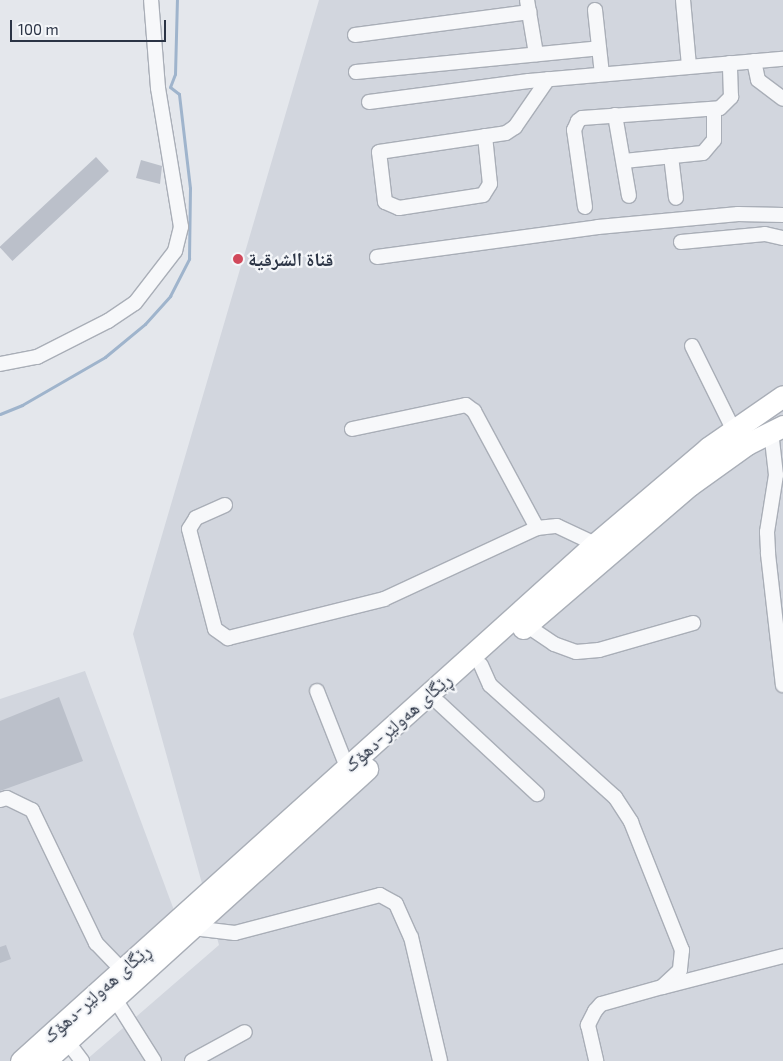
<!DOCTYPE html>
<html>
<head>
<meta charset="utf-8">
<style>
	body { margin:0 }
	#map { position:relative; width:783px; height:1061px; overflow:hidden; background:#e4e7ec; font-family:"Exo 2","Noto Naskh Arabic",sans-serif }
	div>[style] { position:absolute }
	.built>* { inset:0; background:#d2d6de }
	.stream>* { height:3px; margin:-1.5px; padding:0 1.5px; transform-origin:1.5px; border-radius:1.5px; background:#9fb4cc }
	.building>* { inset:0; background:#bbc0ca; transform-origin:0 0 }
	.roads { filter:drop-shadow(1px 0 #a9aeb7) drop-shadow(-1px 0 #a9aeb7) drop-shadow(0 1px #a9aeb7) drop-shadow(0 -1px #a9aeb7) }
	.minor>* { height:14px; margin:-7px; padding:0 7px; transform-origin:7px; border-radius:7px; background:#f7f8fa }
	.highway>* { height:21px; margin:-10.5px; padding:0 10.5px; transform-origin:10.5px; border-radius:10.5px; background:#fff }
	.dots>* { width:14px; height:14px; translate:-50% -50%; box-sizing:border-box; border:2px solid #f4f6f9; border-radius:50% }
	span { translate:-50% -50%; white-space:nowrap; text-align:center; line-height:1.15; -webkit-text-stroke:4.5px #f4f6f9; paint-order:stroke }
	.poi-label { font-size:19px; color:#2b3445; font-weight:700 }
	.left { translate:0 -50%; text-align:left }
	.street-label { font-size:19px; color:#2b3445 }
	.scale { position:absolute; left:10px; top:20px; width:156px; height:22px; box-sizing:border-box; border:2px solid #2b3445; border-top:0; padding-left:6px; font-size:15px; line-height:18px; white-space:nowrap; color:#2b3445; -webkit-text-stroke:4px #f4f6f9; paint-order:stroke }
</style>
</head>
<body>
<div id="map">
	<div class="built">
		<i style="clip-path:polygon(319px 0,783px 0,783px 1061px,85px 1061px,219px 945px,133px 634px)"></i>
		<i style="clip-path:polygon(85px 671px,178px 921px,22px 1061px,0 1061px,0 699px)"></i>
	</div>
	<div class="stream">
		<i style="left:0;top:414px;width:24px;rotate:-22deg"></i>
		<i style="left:22px;top:405px;width:96px;rotate:-30deg"></i>
		<i style="left:105px;top:357px;width:52px;rotate:-39.5deg"></i>
		<i style="left:145px;top:324px;width:38px;rotate:-48deg"></i>
		<i style="left:170px;top:296px;width:42px;rotate:-62.8deg"></i>
		<i style="left:189px;top:259px;width:71px;rotate:-89.2deg"></i>
		<i style="left:190px;top:188px;width:95px;rotate:-96.7deg"></i>
		<i style="left:179px;top:94px;width:11px;rotate:-142deg"></i>
		<i style="left:170px;top:87px;width:14px;rotate:-69deg"></i>
		<i style="left:175px;top:74px;width:74px;rotate:-88.5deg"></i>
	</div>
	<div class="building">
		<i style="left:96px;top:157px;width:19px;height:132px;rotate:47deg"></i>
		<i style="clip-path:polygon(141px 160px,162px 166px,160px 184px,136px 178px)"></i>
		<i style="clip-path:polygon(59px 697px,83px 761px,0 791px,0 721px)"></i>
		<i style="clip-path:polygon(6px 945px,11px 959px,0 963px,0 947px)"></i>
	</div>
	<div class="roads">
		<div class="minor">
			<i style="left:527px;top:0;width:55px;rotate:80.5deg"></i>
			<i style="left:683px;top:0;width:66px;rotate:84.8deg"></i>
			<i style="left:595px;top:10px;width:64px;rotate:83.8deg"></i>
			<i style="left:355px;top:35px;width:176px;rotate:-7.5deg"></i>
			<i style="left:754px;top:61px;width:19px;rotate:78deg"></i>
			<i style="left:758px;top:80px;width:31px;rotate:37deg"></i>
			<i style="left:356px;top:72px;width:244px;rotate:-5.6deg"></i>
			<i style="left:369px;top:102px;width:161px;rotate:-7.5deg"></i>
			<i style="left:529px;top:81px;width:255px;rotate:-5deg"></i>
			<i style="left:615px;top:115px;width:82px;rotate:80.2deg"></i>
			<i style="left:485px;top:136px;width:48px;rotate:84.1deg"></i>
			<i style="left:490px;top:184px;width:13px;rotate:122deg"></i>
			<i style="left:483px;top:195px;width:85px;rotate:171.2deg"></i>
			<i style="left:399px;top:208px;width:15px;rotate:-157deg"></i>
			<i style="left:385px;top:202px;width:50px;rotate:-96.8deg"></i>
			<i style="left:379px;top:152px;width:128px;rotate:-8.5deg"></i>
			<i style="left:506px;top:133px;width:11px;rotate:-34deg"></i>
			<i style="left:515px;top:127px;width:58px;rotate:-55.5deg"></i>
			<i style="left:671px;top:156px;width:42px;rotate:83.2deg"></i>
			<i style="left:624px;top:161px;width:79px;rotate:-5.8deg"></i>
			<i style="left:703px;top:153px;width:17px;rotate:-50deg"></i>
			<i style="left:714px;top:140px;width:31px;rotate:-90deg"></i>
			<i style="left:585px;top:207px;width:78px;rotate:-98.1deg"></i>
			<i style="left:574px;top:130px;width:10px;rotate:-66deg"></i>
			<i style="left:578px;top:121px;width:5px;rotate:-37deg"></i>
			<i style="left:582px;top:118px;width:138px;rotate:-4.1deg"></i>
			<i style="left:720px;top:108px;width:16px;rotate:-45deg"></i>
			<i style="left:731px;top:97px;width:34px;rotate:-92deg"></i>
			<i style="left:681px;top:242px;width:84px;rotate:-5.4deg"></i>
			<i style="left:765px;top:234px;width:18px;rotate:13deg"></i>
			<i style="left:377px;top:257px;width:223px;rotate:-7.7deg"></i>
			<i style="left:598px;top:227px;width:141px;rotate:-5.3deg"></i>
			<i style="left:738px;top:214px;width:45px;rotate:1.3deg"></i>
			<i style="left:692px;top:346px;width:95px;rotate:63.7deg"></i>
			<i style="left:0;top:364px;width:38px;rotate:-11deg"></i>
			<i style="left:37px;top:357px;width:80px;rotate:-26.9deg"></i>
			<i style="left:108px;top:321px;width:32px;rotate:-34deg"></i>
			<i style="left:135px;top:303px;width:66px;rotate:-52.4deg"></i>
			<i style="left:175px;top:251px;width:25px;rotate:-76deg"></i>
			<i style="left:181px;top:227px;width:141px;rotate:-99.4deg"></i>
			<i style="left:158px;top:88px;width:88px;rotate:-94.5deg"></i>
			<i style="left:352px;top:429px;width:116px;rotate:-11.9deg"></i>
			<i style="left:466px;top:405px;width:10px;rotate:37deg"></i>
			<i style="left:474px;top:411px;width:133px;rotate:61.7deg"></i>
			<i style="left:771px;top:431px;width:44px;rotate:83.5deg"></i>
			<i style="left:776px;top:475px;width:58px;rotate:99deg"></i>
			<i style="left:767px;top:532px;width:22px;rotate:87deg"></i>
			<i style="left:768px;top:554px;width:132px;rotate:83.5deg"></i>
			<i style="left:225px;top:505px;width:32px;rotate:156deg"></i>
			<i style="left:196px;top:518px;width:13px;rotate:122deg"></i>
			<i style="left:189px;top:529px;width:103px;rotate:75.4deg"></i>
			<i style="left:215px;top:629px;width:16px;rotate:35deg"></i>
			<i style="left:228px;top:638px;width:161px;rotate:-14deg"></i>
			<i style="left:384px;top:599px;width:169px;rotate:-24.9deg"></i>
			<i style="left:537px;top:528px;width:20px;rotate:-6deg"></i>
			<i style="left:557px;top:526px;width:42px;rotate:25.3deg"></i>
			<i style="left:526px;top:625px;width:34px;rotate:34deg"></i>
			<i style="left:554px;top:644px;width:23px;rotate:20deg"></i>
			<i style="left:576px;top:652px;width:23px;rotate:-5deg"></i>
			<i style="left:599px;top:650px;width:98px;rotate:-16deg"></i>
			<i style="left:481px;top:665px;width:22px;rotate:66deg"></i>
			<i style="left:490px;top:685px;width:168px;rotate:41.9deg"></i>
			<i style="left:615px;top:797px;width:30px;rotate:57deg"></i>
			<i style="left:631px;top:822px;width:138px;rotate:68.3deg"></i>
			<i style="left:682px;top:950px;width:20px;rotate:96deg"></i>
			<i style="left:680px;top:970px;width:25px;rotate:137deg"></i>
			<i style="left:662px;top:987px;width:63px;rotate:164.4deg"></i>
			<i style="left:601px;top:1004px;width:9px;rotate:131deg"></i>
			<i style="left:595px;top:1011px;width:16px;rotate:117deg"></i>
			<i style="left:588px;top:1025px;width:37px;rotate:77deg"></i>
			<i style="left:317px;top:691px;width:82px;rotate:68.5deg"></i>
			<i style="left:439px;top:703px;width:134px;rotate:42.9deg"></i>
			<i style="left:0;top:800px;width:7px;rotate:-16deg"></i>
			<i style="left:7px;top:798px;width:28px;rotate:26deg"></i>
			<i style="left:32px;top:810px;width:148px;rotate:64.3deg"></i>
			<i style="left:96px;top:943px;width:37px;rotate:46deg"></i>
			<i style="left:193px;top:928px;width:42px;rotate:6.8deg"></i>
			<i style="left:235px;top:933px;width:150px;rotate:-14.7deg"></i>
			<i style="left:380px;top:895px;width:18px;rotate:29deg"></i>
			<i style="left:396px;top:904px;width:36px;rotate:66deg"></i>
			<i style="left:411px;top:937px;width:127px;rotate:76.8deg"></i>
			<i style="left:663px;top:987px;width:124px;rotate:-14.5deg"></i>
			<i style="left:115px;top:999px;width:73px;rotate:57.8deg"></i>
			<i style="left:67px;top:1041px;width:25px;rotate:53deg"></i>
			<i style="left:192px;top:1061px;width:60px;rotate:-28.7deg"></i>
		</div>
		<div class="highway">
			<i style="left:523px;top:628px;width:220px;rotate:-40.6deg"></i>
			<i style="left:690px;top:485px;width:70px;rotate:-35.7deg"></i>
			<i style="left:747px;top:444px;width:40px;rotate:-26.6deg"></i>
			<i style="left:21px;top:1061px;width:773px;rotate:-42.01deg"></i>
			<i style="left:595px;top:544px;width:148px;rotate:-40.3deg"></i>
			<i style="left:708px;top:448px;width:91px;rotate:-34.7deg"></i>
			<i style="left:45px;top:1061px;width:435px;rotate:-42.2deg"></i>
		</div>
	</div>
	<div class="dots">
		<i style="left:238px;top:259px;background:#d1495b"></i>
	</div>
	<div class="poi-label">
		<span class="left" style="left:248px;top:259px">قناة الشرقية</span>
	</div>
	<div class="street-label">
		<span style="left:397px;top:722px;rotate:-42deg">ڕێگای هەولێر-دهۆک</span>
		<span style="left:96px;top:993px;rotate:-42deg">ڕێگای هەولێر-دهۆک</span>
	</div>
	<div class="scale">100 m</div>
</div>
</body>
</html>
